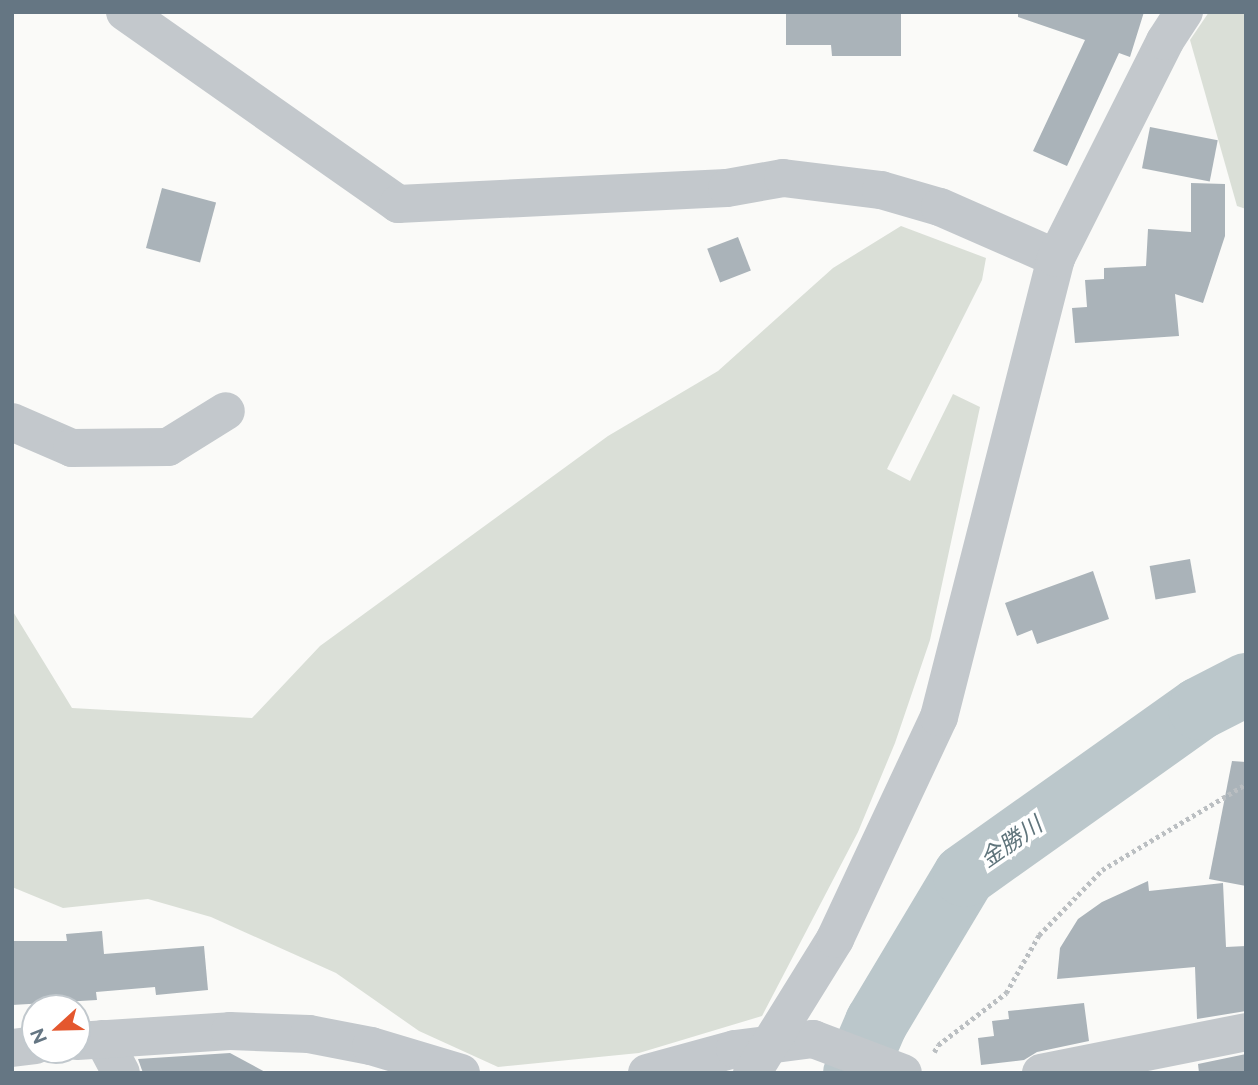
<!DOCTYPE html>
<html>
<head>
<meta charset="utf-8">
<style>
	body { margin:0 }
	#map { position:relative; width:1258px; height:1085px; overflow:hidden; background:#fafaf8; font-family:Raleway,"Noto Sans JP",sans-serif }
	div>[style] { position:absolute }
	.green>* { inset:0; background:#dadfd7 }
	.river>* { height:63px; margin:-31.5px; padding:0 31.5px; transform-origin:31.5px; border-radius:31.5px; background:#bbc7cb }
	.building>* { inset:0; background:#aab3b9; transform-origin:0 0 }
	.path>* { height:4.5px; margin-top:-2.25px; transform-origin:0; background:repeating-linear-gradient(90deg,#bbbfc2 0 3.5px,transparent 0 7px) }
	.minor>* { height:38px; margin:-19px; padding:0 19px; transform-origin:19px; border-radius:19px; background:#c3c8cc }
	span { translate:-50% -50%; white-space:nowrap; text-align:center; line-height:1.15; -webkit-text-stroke:7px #fff; paint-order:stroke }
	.water-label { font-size:23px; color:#60757c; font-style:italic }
	.frame { position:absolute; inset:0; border:14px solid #657683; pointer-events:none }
	.north { position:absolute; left:21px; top:994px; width:70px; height:70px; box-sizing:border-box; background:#fff; border:2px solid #c1c8cd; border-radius:50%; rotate:248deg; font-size:19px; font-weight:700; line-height:28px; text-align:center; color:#657683 }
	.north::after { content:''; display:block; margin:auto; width:24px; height:32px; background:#e4572e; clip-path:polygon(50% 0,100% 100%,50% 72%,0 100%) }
</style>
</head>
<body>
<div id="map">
	<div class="green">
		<i style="clip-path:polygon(1209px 12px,1246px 12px,1246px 209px,1237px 206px,1190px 40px)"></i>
		<i style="clip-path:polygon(901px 226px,986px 258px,982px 280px,887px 469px,910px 481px,953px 394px,980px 407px,930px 640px,895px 743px,858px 832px,762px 1016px,639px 1053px,498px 1067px,419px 1031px,336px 973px,211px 917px,148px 899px,63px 908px,12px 887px,12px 610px,72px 708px,252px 718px,320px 646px,608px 436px,718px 371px,833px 268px)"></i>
	</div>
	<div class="river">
		<i style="left:854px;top:1073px;width:56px;rotate:-66.7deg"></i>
		<i style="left:876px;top:1022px;width:171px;rotate:-59.1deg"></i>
		<i style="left:964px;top:875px;width:288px;rotate:-35.4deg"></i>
		<i style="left:1199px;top:708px;width:53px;rotate:-27.1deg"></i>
	</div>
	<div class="building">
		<i style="clip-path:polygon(786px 12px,901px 12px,901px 56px,832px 56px,831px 45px,786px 45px)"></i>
		<i style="clip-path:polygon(1018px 12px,1144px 12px,1130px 57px,1119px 53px,1067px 166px,1033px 151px,1085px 40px,1018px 17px)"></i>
		<i style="left:1150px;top:127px;width:69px;height:42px;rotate:11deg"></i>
		<i style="clip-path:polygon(1191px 183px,1225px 184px,1225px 236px,1203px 303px,1175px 294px,1179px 336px,1075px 343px,1072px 308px,1087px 307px,1085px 280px,1104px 279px,1104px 268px,1146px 266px,1148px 229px,1191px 232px)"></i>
		<i style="left:162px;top:188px;width:56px;height:62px;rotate:15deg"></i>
		<i style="left:738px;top:237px;width:36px;height:33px;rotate:69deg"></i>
		<i style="left:1190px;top:559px;width:34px;height:41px;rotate:80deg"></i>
		<i style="clip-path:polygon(1093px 571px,1109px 619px,1037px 644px,1032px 630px,1017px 636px,1005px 603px)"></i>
		<i style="clip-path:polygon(1232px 761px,1246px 762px,1246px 886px,1209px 879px)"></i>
		<i style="clip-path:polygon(1148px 881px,1149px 891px,1223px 883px,1226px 947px,1246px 946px,1246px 1011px,1197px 1019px,1195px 967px,1057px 979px,1060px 948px,1078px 919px,1102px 902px)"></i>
		<i style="clip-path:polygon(102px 931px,104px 954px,204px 946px,208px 990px,156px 995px,155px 987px,96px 992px,97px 1000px,12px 1005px,12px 941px,67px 941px,66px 934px)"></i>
		<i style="clip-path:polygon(1084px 1003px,1089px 1041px,1037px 1052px,1024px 1060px,981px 1065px,978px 1038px,994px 1036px,992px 1021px,1009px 1019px,1008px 1011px)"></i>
		<i style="clip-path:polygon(230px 1053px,267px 1073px,143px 1073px,138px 1059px)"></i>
		<i style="clip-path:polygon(1246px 1054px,1246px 1073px,1199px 1073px,1198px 1064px)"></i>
	</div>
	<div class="path">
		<i style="left:934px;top:1052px;width:8px;rotate:-60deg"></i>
		<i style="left:938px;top:1045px;width:86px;rotate:-37.4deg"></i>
		<i style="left:1006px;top:993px;width:67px;rotate:-60.4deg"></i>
		<i style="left:1039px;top:935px;width:91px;rotate:-45.9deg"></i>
		<i style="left:1102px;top:870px;width:168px;rotate:-30.8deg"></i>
	</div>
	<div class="minor">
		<i style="left:125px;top:12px;width:334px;rotate:35.1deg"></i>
		<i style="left:398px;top:204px;width:329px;rotate:-2.8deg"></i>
		<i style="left:727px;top:188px;width:57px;rotate:-10.1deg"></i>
		<i style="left:783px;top:178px;width:99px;rotate:7deg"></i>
		<i style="left:881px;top:190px;width:61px;rotate:16.1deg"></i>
		<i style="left:940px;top:207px;width:127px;rotate:23.7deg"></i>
		<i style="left:12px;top:422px;width:65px;rotate:23.4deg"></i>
		<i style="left:72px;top:448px;width:96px;rotate:-0.6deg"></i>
		<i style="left:168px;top:447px;width:68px;rotate:-31.8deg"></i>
		<i style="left:103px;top:1039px;width:38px;rotate:62deg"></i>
		<i style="left:77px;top:1041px;width:153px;rotate:-3.7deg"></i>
		<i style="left:230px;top:1031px;width:79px;rotate:2.2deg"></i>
		<i style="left:309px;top:1034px;width:63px;rotate:11deg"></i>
		<i style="left:371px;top:1046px;width:94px;rotate:16.7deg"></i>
		<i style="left:12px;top:1048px;width:23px;rotate:-7deg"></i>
		<i style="left:647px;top:1073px;width:91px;rotate:-15.3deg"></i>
		<i style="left:735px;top:1049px;width:79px;rotate:-7.3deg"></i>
		<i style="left:813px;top:1039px;width:96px;rotate:20.7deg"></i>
		<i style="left:752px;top:1073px;width:158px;rotate:-58.2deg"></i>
		<i style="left:835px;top:939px;width:245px;rotate:-64.9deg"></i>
		<i style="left:939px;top:717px;width:474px;rotate:-75.7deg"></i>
		<i style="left:1056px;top:258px;width:243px;rotate:-63.3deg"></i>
		<i style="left:1165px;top:41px;width:35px;rotate:-57deg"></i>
		<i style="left:1041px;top:1073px;width:209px;rotate:-11.3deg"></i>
	</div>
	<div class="water-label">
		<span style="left:1011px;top:842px;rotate:-35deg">金勝川</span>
	</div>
	<div class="frame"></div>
	<div class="north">N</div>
</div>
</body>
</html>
